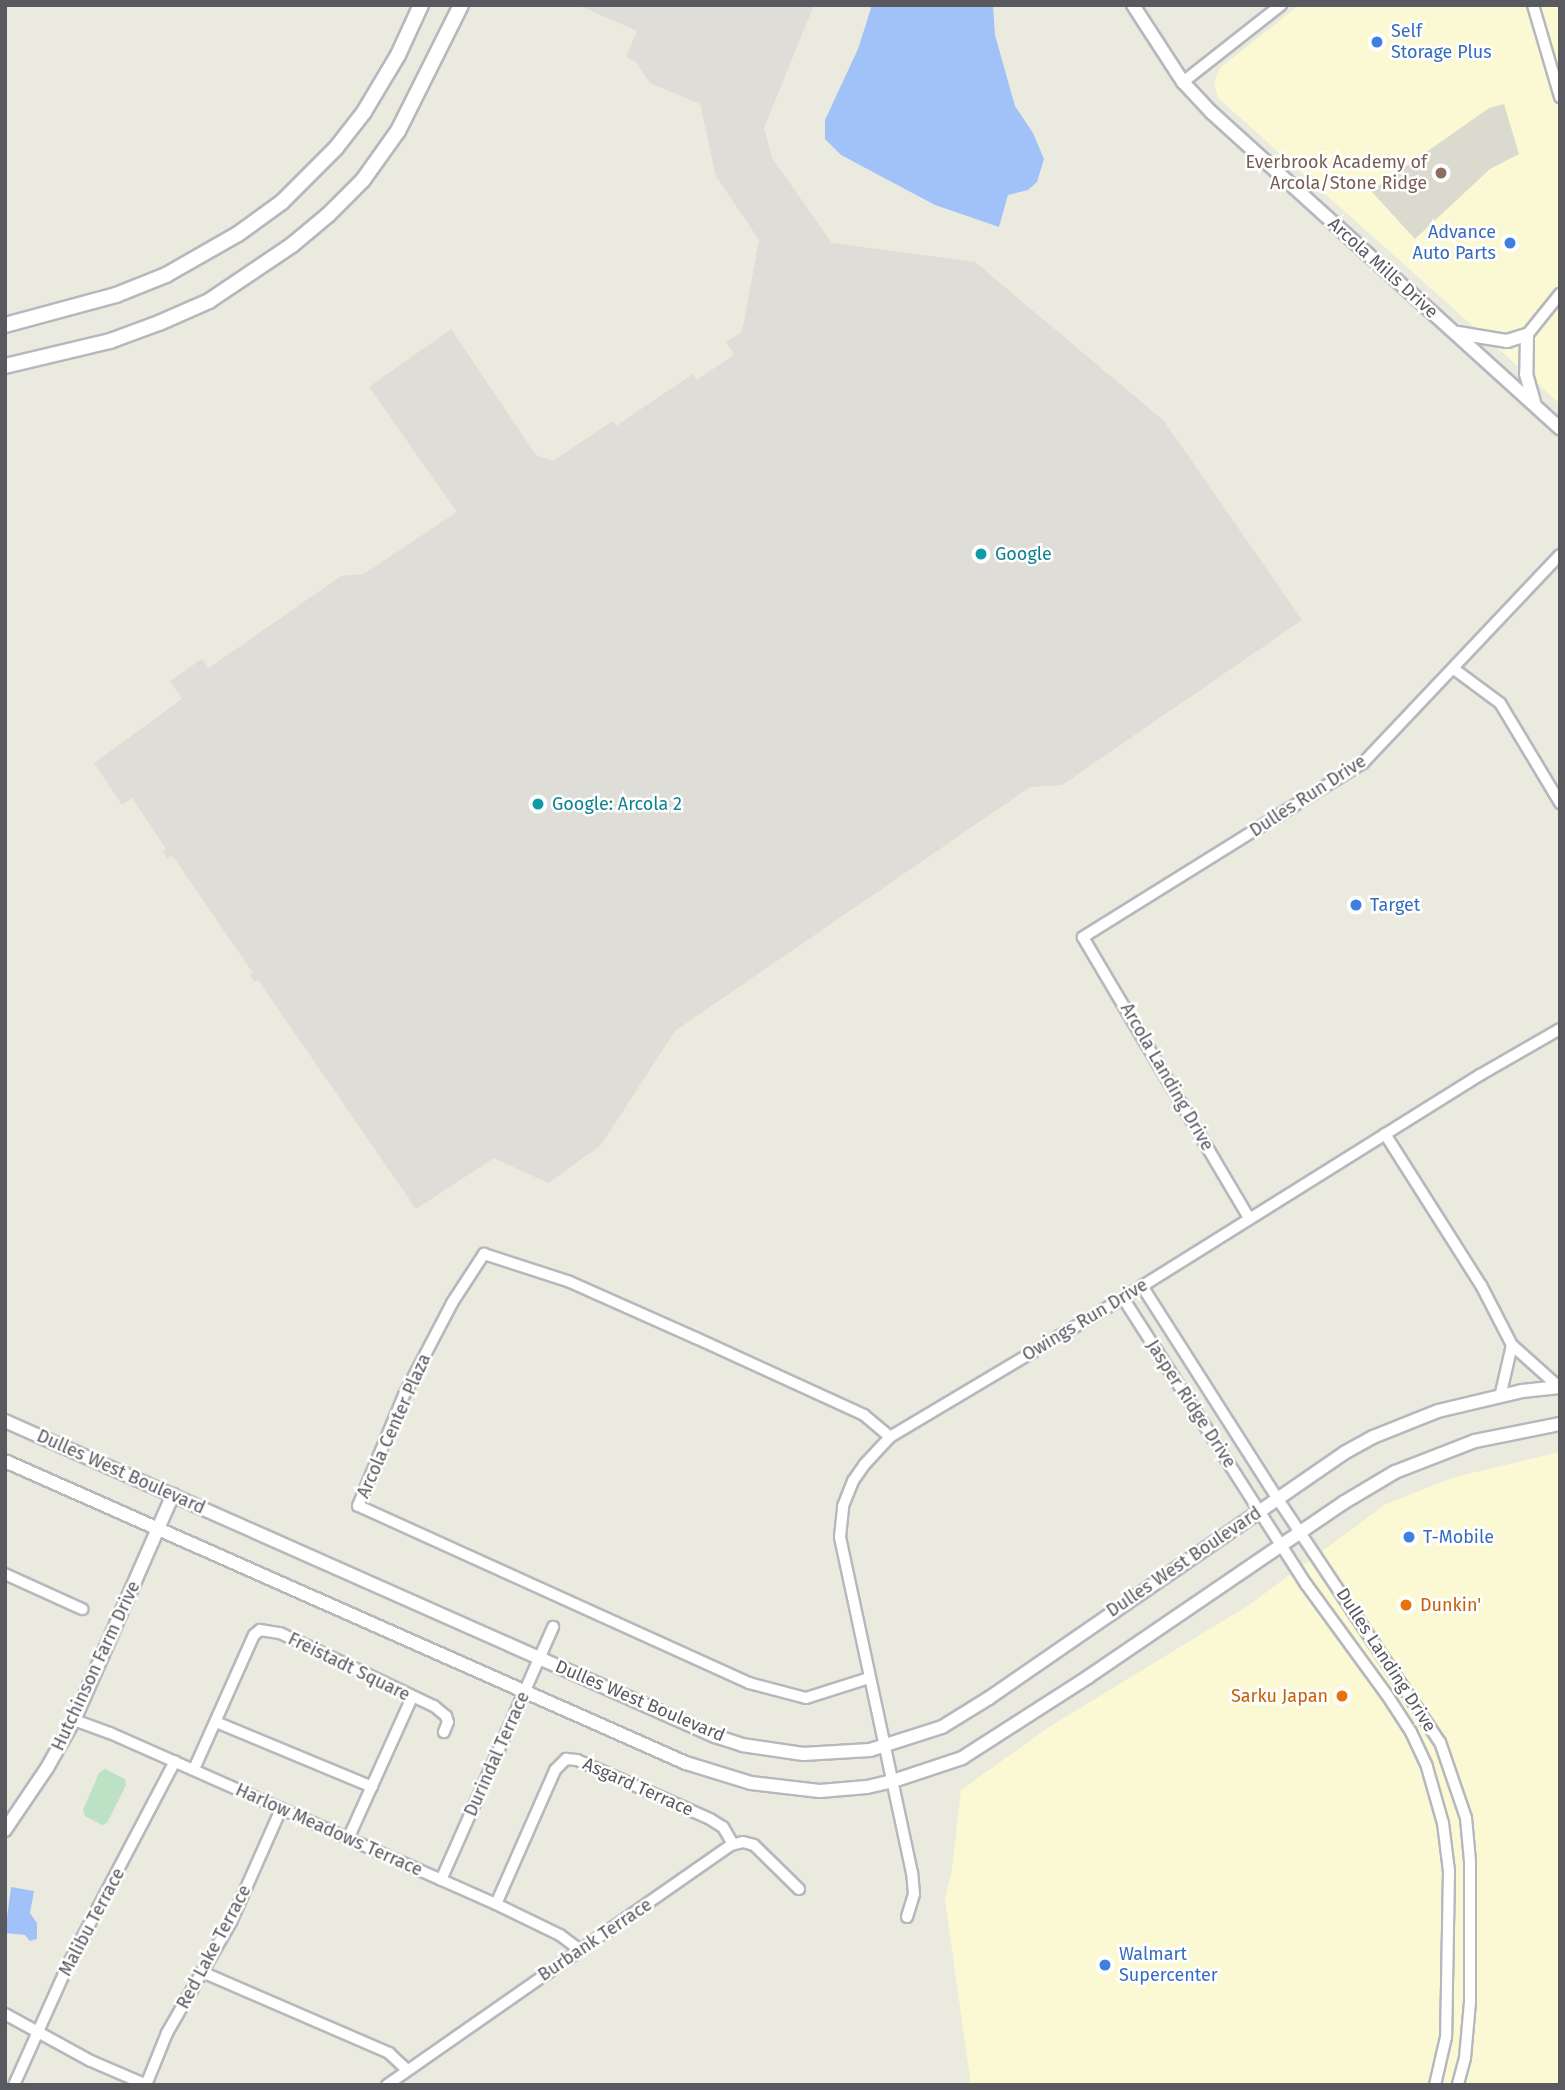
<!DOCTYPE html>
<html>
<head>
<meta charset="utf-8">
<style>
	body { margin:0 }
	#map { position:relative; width:1565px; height:2090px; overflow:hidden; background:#ebeadf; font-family:"Fira Sans",sans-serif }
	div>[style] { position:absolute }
	.commercial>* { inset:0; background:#fbf9d4 }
	.industrial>* { inset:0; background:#deddd7 }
	.education>* { inset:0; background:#dadace }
	.green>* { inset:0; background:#bde1c4 }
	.water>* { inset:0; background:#a1c2f9 }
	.roads { filter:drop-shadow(2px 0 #b7b8be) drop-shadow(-2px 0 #b7b8be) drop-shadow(0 2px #b7b8be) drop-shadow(0 -2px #b7b8be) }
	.minor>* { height:10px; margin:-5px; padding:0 5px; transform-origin:5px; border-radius:5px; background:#fff }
	.tertiary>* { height:12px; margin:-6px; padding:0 6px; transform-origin:6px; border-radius:6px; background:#fff }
	.secondary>* { height:14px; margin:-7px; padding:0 7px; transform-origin:7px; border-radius:7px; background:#fff }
	.dots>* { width:19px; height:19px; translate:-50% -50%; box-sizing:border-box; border:4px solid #fff; border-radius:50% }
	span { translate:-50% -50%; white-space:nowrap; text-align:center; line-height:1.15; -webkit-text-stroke:5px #fff; paint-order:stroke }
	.shop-label { font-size:18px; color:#366cbe }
	.left { translate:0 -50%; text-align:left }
	.right { translate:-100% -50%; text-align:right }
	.education-label { font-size:18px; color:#785e54 }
	.street-label { font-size:18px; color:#585a60 }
	.culture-label { font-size:18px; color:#0d838f }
	.food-label { font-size:18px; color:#c56008 }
	.frame { position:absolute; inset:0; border:7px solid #585a60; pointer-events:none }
</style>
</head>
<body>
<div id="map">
	<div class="commercial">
		<i style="clip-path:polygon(1299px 5px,1560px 5px,1560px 404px,1218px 98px,1214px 82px,1220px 68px)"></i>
		<i style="clip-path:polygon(1560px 1452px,1560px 2085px,971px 2085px,945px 1900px,952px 1870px,961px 1790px,1049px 1727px,1249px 1605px,1386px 1504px,1455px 1477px)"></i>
	</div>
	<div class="industrial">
		<i style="clip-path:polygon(578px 5px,814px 5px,764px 128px,772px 158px,832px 243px,975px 262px,1164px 421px,1302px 620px,1062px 785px,1030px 787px,675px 1031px,601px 1145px,548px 1183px,494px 1158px,416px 1209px,258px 980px,254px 982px,250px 975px,253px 973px,172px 855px,167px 858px,163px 852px,166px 849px,132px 798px,122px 805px,94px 763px,182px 699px,170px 681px,202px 659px,209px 668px,341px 576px,364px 574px,457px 512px,369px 387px,451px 329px,536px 455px,553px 461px,613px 421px,616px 426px,693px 374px,697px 380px,734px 355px,726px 342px,742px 332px,759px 240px,716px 176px,700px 104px,650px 83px,635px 61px,626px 57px,637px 31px)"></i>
	</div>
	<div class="education">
		<i style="clip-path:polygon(1504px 104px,1519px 154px,1490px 169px,1415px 239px,1371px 191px,1489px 108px)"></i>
	</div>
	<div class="green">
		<i style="clip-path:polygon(105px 1769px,125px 1779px,126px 1785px,107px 1823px,102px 1825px,85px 1816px,83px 1810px,99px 1773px)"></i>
	</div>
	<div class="water">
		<i style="clip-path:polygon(872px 5px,993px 5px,995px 35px,1015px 106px,1033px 133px,1044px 159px,1037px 182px,1028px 190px,1008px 195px,999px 227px,935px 205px,841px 155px,825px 139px,825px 120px,858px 49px)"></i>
		<i style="clip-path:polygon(11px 1887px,34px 1891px,30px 1913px,37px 1923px,37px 1939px,30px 1941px,25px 1935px,5px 1933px)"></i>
	</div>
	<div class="roads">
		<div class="minor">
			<i style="left:1533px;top:5px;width:96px;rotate:73.6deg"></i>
			<i style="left:1183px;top:82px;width:125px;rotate:-38.2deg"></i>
			<i style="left:1527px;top:335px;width:53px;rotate:-51.2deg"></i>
			<i style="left:1454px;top:669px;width:57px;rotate:36.5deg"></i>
			<i style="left:1500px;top:703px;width:117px;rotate:59deg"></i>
			<i style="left:1385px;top:1134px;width:179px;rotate:57.6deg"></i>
			<i style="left:1481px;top:1285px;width:68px;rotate:62.7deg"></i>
			<i style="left:1512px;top:1345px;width:63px;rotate:41.8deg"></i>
			<i style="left:1249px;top:1218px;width:326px;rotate:-120.6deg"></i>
			<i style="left:1083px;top:937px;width:330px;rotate:-31.9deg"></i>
			<i style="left:1363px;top:763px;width:286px;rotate:-46.6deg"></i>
			<i style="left:1142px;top:1286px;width:251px;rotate:57.5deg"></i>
			<i style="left:1277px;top:1498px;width:293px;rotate:56.3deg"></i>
			<i style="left:1440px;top:1742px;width:80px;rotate:71.1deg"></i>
			<i style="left:1466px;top:1818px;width:43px;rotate:84.7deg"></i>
			<i style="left:1470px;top:1861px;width:141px;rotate:90deg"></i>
			<i style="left:1470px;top:2002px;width:56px;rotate:95.1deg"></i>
			<i style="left:1465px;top:2058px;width:28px;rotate:105deg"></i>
			<i style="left:1123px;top:1298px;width:340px;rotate:57.4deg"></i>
			<i style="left:1306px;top:1584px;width:137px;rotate:53.9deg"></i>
			<i style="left:1387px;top:1695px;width:44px;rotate:57deg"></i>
			<i style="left:1411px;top:1732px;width:38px;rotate:65deg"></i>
			<i style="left:1427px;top:1767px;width:58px;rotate:74.1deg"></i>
			<i style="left:1443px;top:1823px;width:48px;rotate:82.9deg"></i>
			<i style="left:1449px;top:1871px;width:166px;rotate:91deg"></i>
			<i style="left:1446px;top:2037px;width:49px;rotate:102.9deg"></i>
			<i style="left:1500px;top:1397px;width:53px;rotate:-77deg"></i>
			<i style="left:5px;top:1574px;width:85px;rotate:24.4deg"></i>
			<i style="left:869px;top:1678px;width:66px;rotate:162.4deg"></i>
			<i style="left:806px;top:1698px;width:59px;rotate:-165.3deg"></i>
			<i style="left:749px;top:1683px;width:429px;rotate:-155.6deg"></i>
			<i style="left:358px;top:1506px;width:120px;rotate:-67.5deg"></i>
			<i style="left:404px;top:1395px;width:104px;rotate:-62.4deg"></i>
			<i style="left:452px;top:1303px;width:59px;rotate:-56.9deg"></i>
			<i style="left:484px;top:1254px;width:90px;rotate:18deg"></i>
			<i style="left:570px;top:1282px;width:138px;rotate:24deg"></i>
			<i style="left:696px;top:1338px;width:185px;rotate:24.6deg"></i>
			<i style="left:864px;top:1415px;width:34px;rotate:40deg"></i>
			<i style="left:74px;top:1720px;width:38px;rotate:20deg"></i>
			<i style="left:110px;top:1733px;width:422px;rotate:23.9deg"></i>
			<i style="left:496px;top:1904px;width:71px;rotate:25.8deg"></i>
			<i style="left:560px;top:1935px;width:25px;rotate:37deg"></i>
			<i style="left:216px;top:1722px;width:169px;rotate:22.6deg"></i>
			<i style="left:194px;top:1769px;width:147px;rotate:-65.9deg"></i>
			<i style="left:254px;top:1635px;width:8px;rotate:-40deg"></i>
			<i style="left:260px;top:1630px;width:20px;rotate:9deg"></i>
			<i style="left:280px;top:1633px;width:170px;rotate:25.4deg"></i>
			<i style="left:434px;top:1706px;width:16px;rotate:40deg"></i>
			<i style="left:446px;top:1716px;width:6px;rotate:72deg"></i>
			<i style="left:448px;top:1722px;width:11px;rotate:112deg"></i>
			<i style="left:348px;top:1839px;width:156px;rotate:-65.7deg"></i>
			<i style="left:441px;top:1880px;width:277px;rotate:-66.1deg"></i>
			<i style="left:496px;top:1904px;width:146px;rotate:-66.2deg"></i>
			<i style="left:555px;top:1770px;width:16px;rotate:-45deg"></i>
			<i style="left:566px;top:1759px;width:11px;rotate:5deg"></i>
			<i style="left:577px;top:1760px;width:145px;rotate:23.9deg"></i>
			<i style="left:710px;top:1819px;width:15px;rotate:32deg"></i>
			<i style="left:723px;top:1827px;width:20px;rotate:60deg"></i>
			<i style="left:907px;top:1917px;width:24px;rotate:-73deg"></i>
			<i style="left:914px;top:1894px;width:21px;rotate:-95deg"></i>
			<i style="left:912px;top:1873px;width:344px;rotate:-102.1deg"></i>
			<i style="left:840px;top:1537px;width:31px;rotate:-84deg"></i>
			<i style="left:843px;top:1506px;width:27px;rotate:-68deg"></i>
			<i style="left:853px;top:1481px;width:19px;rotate:-55deg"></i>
			<i style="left:864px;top:1465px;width:38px;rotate:-47deg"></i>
			<i style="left:890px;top:1437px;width:271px;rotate:-30.8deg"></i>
			<i style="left:1123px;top:1298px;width:421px;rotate:-32deg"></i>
			<i style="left:1480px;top:1075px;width:92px;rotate:-29.9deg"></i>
			<i style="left:202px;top:1972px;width:204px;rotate:23.4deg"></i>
			<i style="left:389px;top:2053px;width:25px;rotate:43deg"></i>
			<i style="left:5px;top:2014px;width:98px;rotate:28.7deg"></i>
			<i style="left:91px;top:2061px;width:61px;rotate:23.2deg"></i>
			<i style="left:14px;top:2085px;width:132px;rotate:-65.8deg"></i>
			<i style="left:68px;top:1965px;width:230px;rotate:-62.3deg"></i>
			<i style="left:146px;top:2085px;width:56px;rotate:-68deg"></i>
			<i style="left:167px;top:2033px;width:128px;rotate:-60deg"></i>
			<i style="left:231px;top:1922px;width:124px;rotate:-66.1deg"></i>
			<i style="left:387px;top:2085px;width:419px;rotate:-34.9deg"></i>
			<i style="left:731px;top:1845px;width:12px;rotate:-14deg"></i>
			<i style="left:743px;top:1842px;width:11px;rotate:15deg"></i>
			<i style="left:754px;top:1845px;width:63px;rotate:44.4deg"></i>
		</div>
		<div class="tertiary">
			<i style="left:1133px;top:5px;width:92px;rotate:57deg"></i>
			<i style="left:1183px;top:82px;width:41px;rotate:47deg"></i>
			<i style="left:1211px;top:112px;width:471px;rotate:42.2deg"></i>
			<i style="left:1458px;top:333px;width:50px;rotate:9.3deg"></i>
			<i style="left:1507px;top:341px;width:21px;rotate:-17deg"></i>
			<i style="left:1527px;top:335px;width:39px;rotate:91deg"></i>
			<i style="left:1526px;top:374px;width:29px;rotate:74deg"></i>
			<i style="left:5px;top:1421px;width:777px;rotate:23.93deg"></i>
			<i style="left:715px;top:1736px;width:28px;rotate:18deg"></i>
			<i style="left:742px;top:1745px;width:62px;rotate:8.4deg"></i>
			<i style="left:803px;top:1754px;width:67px;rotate:-3.4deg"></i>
			<i style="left:870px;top:1750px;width:76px;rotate:-17.7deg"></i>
			<i style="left:942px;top:1727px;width:55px;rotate:-31.7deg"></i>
			<i style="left:989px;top:1698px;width:431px;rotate:-34.6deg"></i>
			<i style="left:1344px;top:1453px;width:33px;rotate:-29deg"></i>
			<i style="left:1373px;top:1437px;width:70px;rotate:-21.8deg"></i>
			<i style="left:1438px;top:1411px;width:86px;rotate:-13.4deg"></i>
			<i style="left:1522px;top:1391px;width:38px;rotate:-6deg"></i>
			<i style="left:5px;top:1461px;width:745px;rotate:23.92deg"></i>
			<i style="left:686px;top:1763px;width:68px;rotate:17.1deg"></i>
			<i style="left:751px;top:1783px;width:69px;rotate:6.6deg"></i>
			<i style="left:820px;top:1791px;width:47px;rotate:-4.9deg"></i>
			<i style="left:867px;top:1787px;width:27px;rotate:-13deg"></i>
			<i style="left:893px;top:1781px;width:73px;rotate:-18.4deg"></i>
			<i style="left:962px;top:1758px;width:150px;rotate:-32.7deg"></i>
			<i style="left:1088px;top:1677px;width:309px;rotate:-34.3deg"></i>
			<i style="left:1343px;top:1503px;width:61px;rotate:-30.8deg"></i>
			<i style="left:1395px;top:1472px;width:86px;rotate:-21.2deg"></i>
			<i style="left:1475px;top:1441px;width:87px;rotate:-11.3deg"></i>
			<i style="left:5px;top:1830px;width:75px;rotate:-55.9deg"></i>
			<i style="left:47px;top:1768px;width:55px;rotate:-60.6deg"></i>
			<i style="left:74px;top:1720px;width:246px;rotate:-66.3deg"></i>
		</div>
		<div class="secondary">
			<i style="left:5px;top:325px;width:115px;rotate:-15.1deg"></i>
			<i style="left:116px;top:295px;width:54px;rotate:-21.8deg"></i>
			<i style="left:166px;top:275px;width:83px;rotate:-29.7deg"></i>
			<i style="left:238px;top:234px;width:54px;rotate:-36deg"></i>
			<i style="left:282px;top:202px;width:76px;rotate:-45deg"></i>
			<i style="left:336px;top:148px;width:46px;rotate:-52.1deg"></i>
			<i style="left:364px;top:112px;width:66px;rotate:-59.2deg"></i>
			<i style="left:398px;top:55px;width:55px;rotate:-65.3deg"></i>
			<i style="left:5px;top:366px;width:108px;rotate:-13.4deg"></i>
			<i style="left:110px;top:341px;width:52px;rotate:-20.2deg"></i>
			<i style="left:159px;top:323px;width:55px;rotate:-23.7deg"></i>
			<i style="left:209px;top:301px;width:100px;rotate:-34deg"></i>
			<i style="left:292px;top:245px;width:47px;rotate:-39.8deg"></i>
			<i style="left:328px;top:215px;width:49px;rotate:-45deg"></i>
			<i style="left:363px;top:180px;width:60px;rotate:-54.5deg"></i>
			<i style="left:398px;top:131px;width:141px;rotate:-63.4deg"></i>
		</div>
	</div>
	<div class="dots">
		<i style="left:1377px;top:42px;background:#3f7fe0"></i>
		<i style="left:1441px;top:173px;background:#8d6e63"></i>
		<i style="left:1510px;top:243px;background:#3f7fe0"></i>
		<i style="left:981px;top:554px;background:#0f9aa8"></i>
		<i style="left:538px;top:804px;background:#0f9aa8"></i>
		<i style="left:1356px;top:905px;background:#3f7fe0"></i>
		<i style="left:1409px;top:1537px;background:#3f7fe0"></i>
		<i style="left:1406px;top:1605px;background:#e8710a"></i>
		<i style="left:1342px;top:1696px;background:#e8710a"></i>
		<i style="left:1105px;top:1965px;background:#3f7fe0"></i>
	</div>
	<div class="shop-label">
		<span class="left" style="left:1391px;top:42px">Self<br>Storage Plus</span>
		<span class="right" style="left:1496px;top:243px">Advance<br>Auto Parts</span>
		<span class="left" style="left:1370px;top:905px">Target</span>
		<span class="left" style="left:1423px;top:1537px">T-Mobile</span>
		<span class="left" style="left:1119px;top:1965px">Walmart<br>Supercenter</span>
	</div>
	<div class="education-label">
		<span class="right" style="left:1427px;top:173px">Everbrook Academy of<br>Arcola/Stone Ridge</span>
	</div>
	<div class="street-label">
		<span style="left:1383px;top:268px;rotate:42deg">Arcola Mills Drive</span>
		<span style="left:1308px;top:796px;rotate:-33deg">Dulles Run Drive</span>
		<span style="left:1167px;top:1077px;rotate:60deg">Arcola Landing Drive</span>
		<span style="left:1085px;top:1320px;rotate:-31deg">Owings Run Drive</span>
		<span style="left:1191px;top:1404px;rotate:57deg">Jasper Ridge Drive</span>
		<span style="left:394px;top:1426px;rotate:-66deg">Arcola Center Plaza</span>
		<span style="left:121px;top:1472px;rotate:24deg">Dulles West Boulevard</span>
		<span style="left:1184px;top:1562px;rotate:-34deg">Dulles West Boulevard</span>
		<span style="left:1386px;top:1660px;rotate:57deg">Dulles Landing Drive</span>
		<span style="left:96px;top:1666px;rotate:-65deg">Hutchinson Farm Drive</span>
		<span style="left:349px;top:1667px;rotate:26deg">Freistadt Square</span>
		<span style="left:640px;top:1701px;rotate:23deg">Dulles West Boulevard</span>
		<span style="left:497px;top:1754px;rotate:-66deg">Durindal Terrace</span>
		<span style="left:638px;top:1787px;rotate:24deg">Asgard Terrace</span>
		<span style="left:329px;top:1830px;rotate:24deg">Harlow Meadows Terrace</span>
		<span style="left:92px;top:1922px;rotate:-62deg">Malibu Terrace</span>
		<span style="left:595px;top:1940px;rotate:-34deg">Burbank Terrace</span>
		<span style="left:214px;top:1947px;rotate:-62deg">Red Lake Terrace</span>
	</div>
	<div class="culture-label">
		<span class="left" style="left:995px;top:554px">Google</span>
		<span class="left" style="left:552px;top:804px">Google: Arcola 2</span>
	</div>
	<div class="food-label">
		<span class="left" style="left:1420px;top:1605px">Dunkin'</span>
		<span class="right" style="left:1328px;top:1696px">Sarku Japan</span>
	</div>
	<div class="frame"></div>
</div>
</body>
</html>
